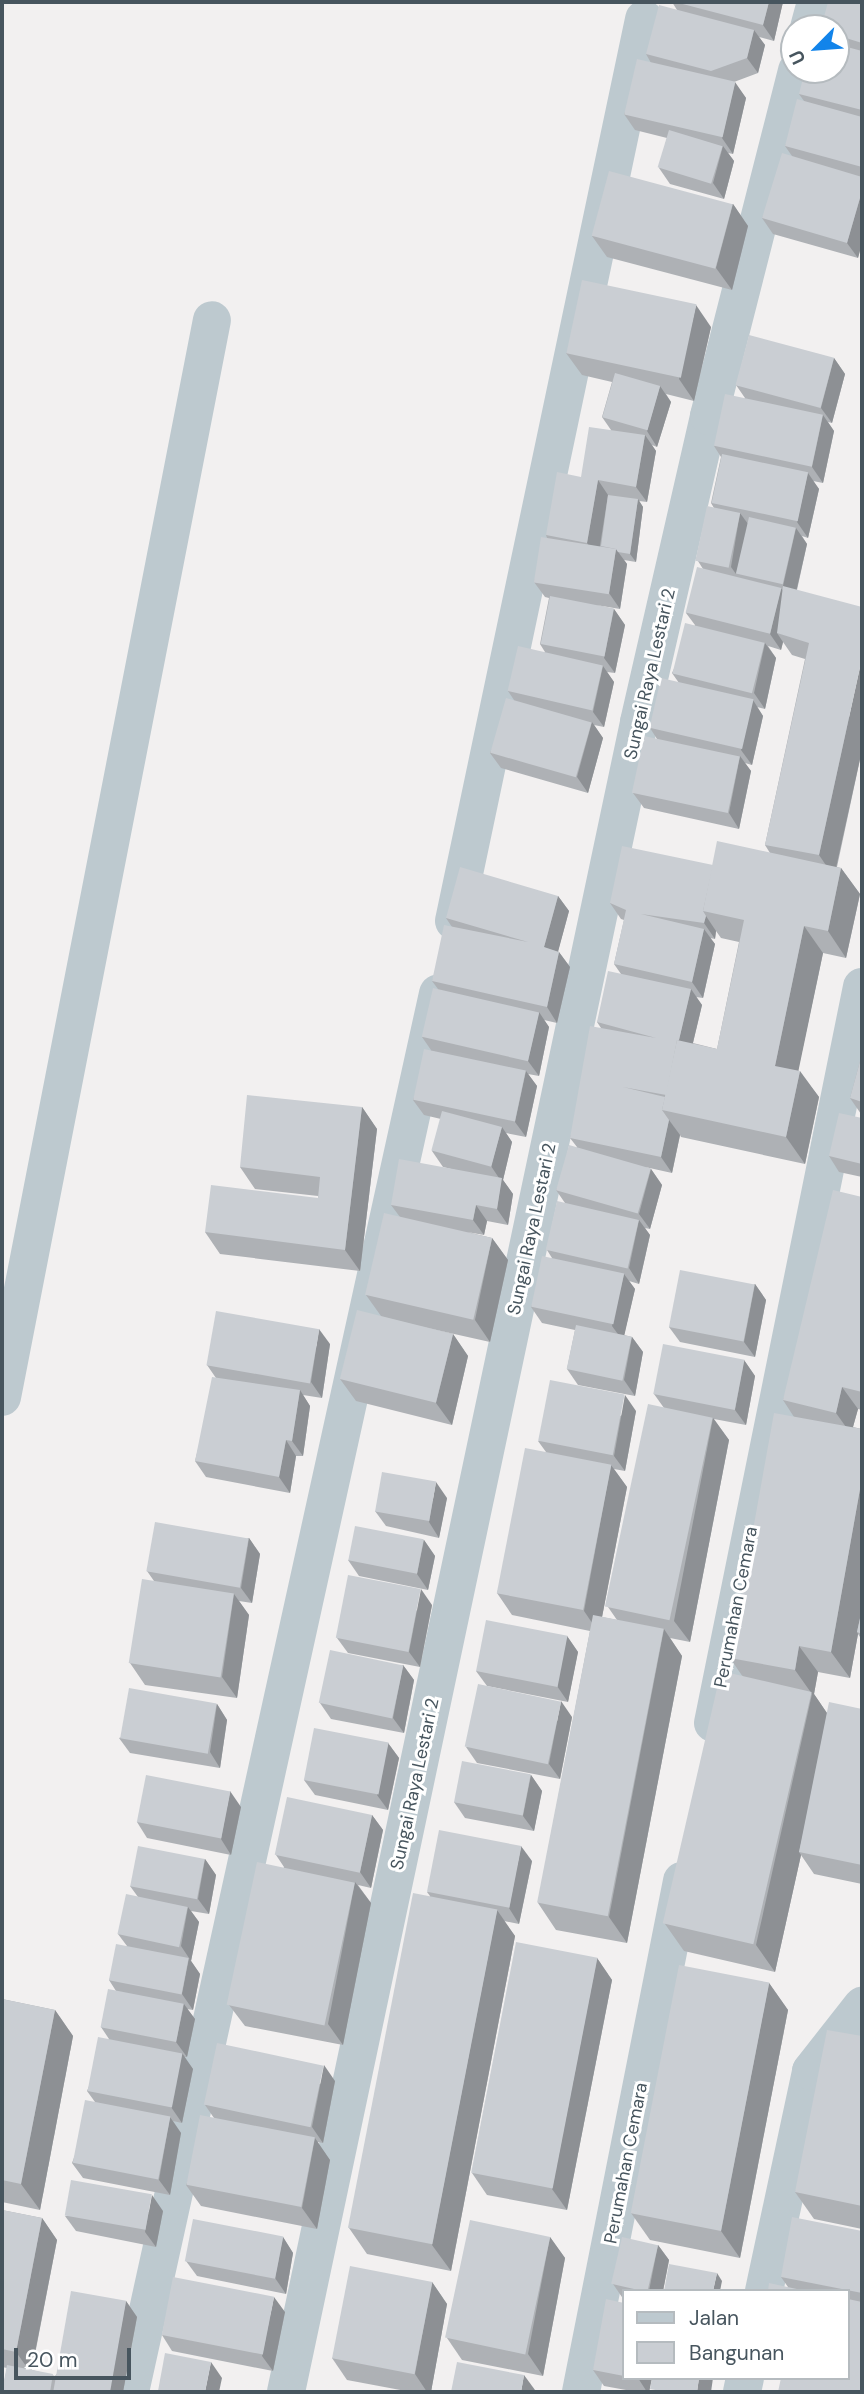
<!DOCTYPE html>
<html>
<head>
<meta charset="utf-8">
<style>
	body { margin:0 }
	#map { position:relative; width:864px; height:2394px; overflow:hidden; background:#f2f0f0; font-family:"DM Sans",sans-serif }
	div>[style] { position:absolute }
	.minor>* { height:38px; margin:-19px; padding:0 19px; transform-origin:19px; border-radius:19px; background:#bdc9cf }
	.wall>* { inset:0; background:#aeb1b5 }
	.shaded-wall>* { inset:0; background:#8d9094 }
	.building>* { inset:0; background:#caced3; transform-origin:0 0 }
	span { translate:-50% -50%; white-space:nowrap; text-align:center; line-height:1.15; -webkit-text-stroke:6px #fff; paint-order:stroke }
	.street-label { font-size:18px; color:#47555e }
	.frame { position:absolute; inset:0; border:4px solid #47555e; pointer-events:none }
	.legend { position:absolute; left:622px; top:2289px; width:228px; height:91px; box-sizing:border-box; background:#fff; border:2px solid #b5bbbf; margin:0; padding:9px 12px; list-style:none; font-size:21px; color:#47555e }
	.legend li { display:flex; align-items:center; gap:14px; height:35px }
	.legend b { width:35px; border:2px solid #b5bbbf }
	.north { position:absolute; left:780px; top:14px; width:70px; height:70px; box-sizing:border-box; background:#fff; border:2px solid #b5bbbf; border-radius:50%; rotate:245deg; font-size:19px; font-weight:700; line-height:28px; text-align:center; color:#47555e }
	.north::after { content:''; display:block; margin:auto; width:24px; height:32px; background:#1284ea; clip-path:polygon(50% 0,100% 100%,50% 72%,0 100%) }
	.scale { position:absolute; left:14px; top:2348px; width:117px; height:32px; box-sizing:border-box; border:4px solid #47555e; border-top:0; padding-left:9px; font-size:21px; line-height:24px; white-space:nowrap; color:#47555e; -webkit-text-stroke:5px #fff; paint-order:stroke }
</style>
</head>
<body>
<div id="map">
	<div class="minor">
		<i style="left:809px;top:28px;width:27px;rotate:-75deg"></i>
		<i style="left:454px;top:921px;width:922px;rotate:-78.1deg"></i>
		<i style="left:2px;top:1397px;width:1097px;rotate:-78.97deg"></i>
		<i style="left:713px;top:1723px;width:751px;rotate:-78.56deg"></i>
		<i style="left:764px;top:2291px;width:225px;rotate:-77.9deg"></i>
		<i style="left:811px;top:2071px;width:83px;rotate:-51.9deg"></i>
		<i style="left:130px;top:2392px;width:1432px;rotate:-77.58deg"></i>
		<i style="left:286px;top:2392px;width:1707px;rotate:-78.06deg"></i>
		<i style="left:639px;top:722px;width:314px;rotate:-77.1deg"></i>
		<i style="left:709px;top:416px;width:357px;rotate:-75.7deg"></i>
		<i style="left:581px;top:2392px;width:521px;rotate:-78.82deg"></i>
		<i style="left:742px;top:2392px;width:14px;rotate:-78deg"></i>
	</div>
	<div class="wall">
		<i style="clip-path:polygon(672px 2px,783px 2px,774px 41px,759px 37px,765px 45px,758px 73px,734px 82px,746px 98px,733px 154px,728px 153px,734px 161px,724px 199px,670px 184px,659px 168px,667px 138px,635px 130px,624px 114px,651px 63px,646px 54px,677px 10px)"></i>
		<i style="clip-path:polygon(862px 2px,862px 243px,858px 258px,773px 234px,762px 218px,792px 156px,785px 146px,804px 101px,799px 94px,836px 70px,836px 28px)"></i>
		<i style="clip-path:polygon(733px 204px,748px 226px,732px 290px,607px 257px,592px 236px)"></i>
		<i style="clip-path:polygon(711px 327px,694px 401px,666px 394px,671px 402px,657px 447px,652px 445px,656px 451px,647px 502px,639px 501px,643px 507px,636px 562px,624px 560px,627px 564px,620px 609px,596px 605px,614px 609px,625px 625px,615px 673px,607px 672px,614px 682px,604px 727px,594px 725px,603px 738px,588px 793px,501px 768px,490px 753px,514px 700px,508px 691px,545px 652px,540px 644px,549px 598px,545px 597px,534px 582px,547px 538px,546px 535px,611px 430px,602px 417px,612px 382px,582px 375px,566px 353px)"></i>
		<i style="clip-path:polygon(evenodd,834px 358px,845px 374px,832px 423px,828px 422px,834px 431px,823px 483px,813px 481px,819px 489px,808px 538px,802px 536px,807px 544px,797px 590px,862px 750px,837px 867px,841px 868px,860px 894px,846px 958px,823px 953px,798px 1070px,819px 1097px,805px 1164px,681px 1137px,680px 1135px,672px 1173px,645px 1167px,651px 1169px,662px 1185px,650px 1229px,645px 1228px,650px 1235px,639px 1284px,629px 1281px,635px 1289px,624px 1335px,632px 1337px,643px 1352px,635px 1396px,578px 1385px,567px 1369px,575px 1330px,542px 1323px,531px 1307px,552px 1258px,547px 1250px,565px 1203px,556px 1190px,577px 1147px,570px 1138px,601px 1028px,597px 1022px,621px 974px,614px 964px,624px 920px,621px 919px,610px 903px,713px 865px,770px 853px,765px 845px,805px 659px,792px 655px,783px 642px,781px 650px,768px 646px,776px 658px,765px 709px,757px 707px,763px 716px,752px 765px,745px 763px,751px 771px,739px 829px,644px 808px,633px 793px,657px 739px,650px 728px,679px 683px,672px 673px,695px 625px,686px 613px,703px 569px,698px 561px,714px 508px,711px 503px,721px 457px,714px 446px,745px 398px,736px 385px,834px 358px,716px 931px,721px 938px,739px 942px,717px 1049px,693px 1043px,702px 1005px,696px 997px,703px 998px,715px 944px,710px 938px,715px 939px,716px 931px)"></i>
		<i style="clip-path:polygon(558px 896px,569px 911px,558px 951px,570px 967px,557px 1023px,544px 1020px,549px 1027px,539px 1076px,528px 1074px,537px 1086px,526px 1137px,506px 1133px,512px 1142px,503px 1180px,513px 1194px,508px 1225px,487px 1221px,484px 1235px,467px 1232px,492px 1238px,508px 1260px,490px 1342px,414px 1325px,453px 1334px,468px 1356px,452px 1425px,356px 1401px,340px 1379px,381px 1316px,366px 1295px,400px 1217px,391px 1205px,455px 1170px,443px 1167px,432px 1151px,441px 1119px,424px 1115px,413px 1100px,431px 1050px,422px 1037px,438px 989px,432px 981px,452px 927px,446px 918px)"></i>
		<i style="clip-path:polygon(862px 1054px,862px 1114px,861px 1114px,850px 1098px)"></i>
		<i style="clip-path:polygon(362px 1107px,377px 1129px,360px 1271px,220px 1254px,205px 1232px,318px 1198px,318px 1196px,255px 1189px,240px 1167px)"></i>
		<i style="clip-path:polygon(862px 1118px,862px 1177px,839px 1172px,829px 1156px)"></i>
		<i style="clip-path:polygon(862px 1197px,862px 1410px,858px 1409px,853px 1427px,862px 1429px,862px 1640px,858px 1634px,850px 1678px,818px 1672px,814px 1694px,827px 1713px,862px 1709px,862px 1884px,814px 1874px,801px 1855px,775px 1972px,684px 1951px,665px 1924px,743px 1677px,730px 1658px,794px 1417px,783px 1400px)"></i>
		<i style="clip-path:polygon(755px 1284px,766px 1300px,755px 1357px,680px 1342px,669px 1327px)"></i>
		<i style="clip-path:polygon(330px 1344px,322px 1398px,303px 1395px,310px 1406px,303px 1456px,296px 1456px,290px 1493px,206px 1477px,195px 1461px,216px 1378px,207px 1365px)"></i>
		<i style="clip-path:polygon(744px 1360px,755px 1376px,746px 1425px,714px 1419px,729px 1440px,690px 1642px,670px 1638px,682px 1656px,627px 1943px,556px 1930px,538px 1903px,590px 1631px,512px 1615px,497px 1593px,546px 1452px,538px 1441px,636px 1411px,625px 1471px,614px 1469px,627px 1487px,602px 1617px,617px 1620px,608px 1607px,664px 1408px,654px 1394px)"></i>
		<i style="clip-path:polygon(447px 1498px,439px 1538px,386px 1526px,375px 1511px)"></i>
		<i style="clip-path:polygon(249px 1538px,260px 1554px,252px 1603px,239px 1601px,249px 1615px,237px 1698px,145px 1685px,130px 1663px,154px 1581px,147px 1571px)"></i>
		<i style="clip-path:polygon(424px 1540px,435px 1556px,428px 1590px,359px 1576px,348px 1560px)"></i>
		<i style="clip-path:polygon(432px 1605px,420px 1667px,348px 1653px,337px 1638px)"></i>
		<i style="clip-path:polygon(567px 1636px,578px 1652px,568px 1702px,487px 1686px,476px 1671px)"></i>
		<i style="clip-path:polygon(403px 1665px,414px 1680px,404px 1733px,331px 1719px,320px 1703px)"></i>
		<i style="clip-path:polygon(217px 1704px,227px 1720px,220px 1768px,130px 1753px,119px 1738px)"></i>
		<i style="clip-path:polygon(572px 1717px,560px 1779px,477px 1763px,466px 1747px)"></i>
		<i style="clip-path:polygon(388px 1743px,399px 1758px,388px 1810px,315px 1795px,304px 1780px)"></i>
		<i style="clip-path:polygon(531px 1775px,542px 1791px,534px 1831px,465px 1818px,454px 1802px)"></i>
		<i style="clip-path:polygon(241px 1807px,231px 1855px,147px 1838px,137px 1822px)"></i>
		<i style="clip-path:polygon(372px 1815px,383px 1830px,371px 1888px,358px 1885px,371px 1903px,343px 2045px,245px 2026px,229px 2005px,284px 1867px,276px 1855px)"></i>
		<i style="clip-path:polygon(205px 1859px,216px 1875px,209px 1914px,191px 1911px,199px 1922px,191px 1961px,200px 1974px,193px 2010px,187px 2009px,195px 2019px,187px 2057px,184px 2057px,193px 2069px,182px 2123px,173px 2121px,181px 2133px,170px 2195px,83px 2178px,72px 2163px,95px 2102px,87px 2091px,109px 2039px,101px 2027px,116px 1991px,109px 1980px,127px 1946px,118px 1934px,138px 1897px,130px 1886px)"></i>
		<i style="clip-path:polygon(532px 1861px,519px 1924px,504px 1921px,515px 1936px,451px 2271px,367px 2254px,349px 2228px,430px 1896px,427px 1892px)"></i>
		<i style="clip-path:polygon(597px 1958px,612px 1980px,567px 2210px,487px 2195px,472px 2173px)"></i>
		<i style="clip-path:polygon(769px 1983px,788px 2010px,740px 2258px,650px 2240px,631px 2213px)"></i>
		<i style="clip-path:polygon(2px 1999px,55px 2010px,73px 2036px,40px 2210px,2px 2202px)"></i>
		<i style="clip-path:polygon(862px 2036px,862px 2229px,814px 2219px,795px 2192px)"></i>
		<i style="clip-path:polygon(335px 2081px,323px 2143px,317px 2142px,330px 2160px,317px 2229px,201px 2206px,186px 2185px,214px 2118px,205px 2105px)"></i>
		<i style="clip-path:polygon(2px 2210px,42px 2218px,57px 2240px,32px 2370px,55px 2376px,126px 2301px,137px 2317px,123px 2392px,2px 2392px,7px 2368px,2px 2367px)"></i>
		<i style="clip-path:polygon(163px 2211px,156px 2247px,76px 2231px,65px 2216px)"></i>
		<i style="clip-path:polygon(862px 2231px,862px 2392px,848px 2378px,848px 2291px,768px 2291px,788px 2287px,781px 2277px)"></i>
		<i style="clip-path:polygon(283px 2237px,293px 2253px,286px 2294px,197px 2276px,186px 2261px)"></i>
		<i style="clip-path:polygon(550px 2237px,565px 2258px,543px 2376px,462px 2360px,447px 2338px)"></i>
		<i style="clip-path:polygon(658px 2245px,669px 2260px,663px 2291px,624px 2291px,624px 2300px,613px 2284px)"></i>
		<i style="clip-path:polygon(432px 2282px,447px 2304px,431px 2392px,411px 2392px,347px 2380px,332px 2358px)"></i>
		<i style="clip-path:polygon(624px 2303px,624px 2378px,652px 2378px,649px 2392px,637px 2392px,604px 2386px,593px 2370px)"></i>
		<i style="clip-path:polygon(285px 2312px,273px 2371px,172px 2351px,162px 2335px)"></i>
	</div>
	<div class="shaded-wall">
		<i style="clip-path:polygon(769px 2px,783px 2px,774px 41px,763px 25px)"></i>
		<i style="clip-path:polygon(754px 30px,765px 45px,758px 73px,747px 58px)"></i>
		<i style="clip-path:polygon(735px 82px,746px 98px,733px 154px,722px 138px)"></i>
		<i style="clip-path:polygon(723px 146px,734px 161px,724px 199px,713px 183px)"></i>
		<i style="clip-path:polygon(862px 191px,862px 243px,858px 258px,847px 243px)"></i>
		<i style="clip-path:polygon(733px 204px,748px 226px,732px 290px,716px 268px)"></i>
		<i style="clip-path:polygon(696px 305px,711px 327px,694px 401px,679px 379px)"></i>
		<i style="clip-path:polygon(834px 358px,845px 374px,832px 423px,821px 408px)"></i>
		<i style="clip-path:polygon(660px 386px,671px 402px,657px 447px,647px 431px)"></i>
		<i style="clip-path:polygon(823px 415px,834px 431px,823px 483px,812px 467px)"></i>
		<i style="clip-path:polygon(645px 435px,656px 451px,647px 502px,636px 487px)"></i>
		<i style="clip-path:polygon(808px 473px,819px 489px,808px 538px,797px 522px)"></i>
		<i style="clip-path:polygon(598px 480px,608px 495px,598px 558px,587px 543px)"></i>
		<i style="clip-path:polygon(638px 499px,643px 507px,636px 562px,630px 554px)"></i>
		<i style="clip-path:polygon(740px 513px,751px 528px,736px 574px,731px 567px)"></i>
		<i style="clip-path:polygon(796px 528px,807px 544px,794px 601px,783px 586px)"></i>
		<i style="clip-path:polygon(616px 549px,627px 564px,620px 609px,609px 593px)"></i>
		<i style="clip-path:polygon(781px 588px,792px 603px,777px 633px,783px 642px,781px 650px,770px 634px)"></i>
		<i style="clip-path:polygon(614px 609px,625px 625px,615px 673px,604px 658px)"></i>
		<i style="clip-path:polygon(765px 643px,776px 658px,765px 709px,754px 693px)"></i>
		<i style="clip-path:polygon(862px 658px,862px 750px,834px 877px,819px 855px)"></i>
		<i style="clip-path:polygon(603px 666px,614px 682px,604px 727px,593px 712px)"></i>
		<i style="clip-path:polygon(753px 700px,763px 716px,752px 765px,741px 750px)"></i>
		<i style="clip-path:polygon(592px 722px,603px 738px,588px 793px,577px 777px)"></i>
		<i style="clip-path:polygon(740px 756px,751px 771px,739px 829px,729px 813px)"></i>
		<i style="clip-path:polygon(841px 868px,860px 894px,846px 958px,828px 931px)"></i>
		<i style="clip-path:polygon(558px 896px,569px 911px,555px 963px,544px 947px)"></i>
		<i style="clip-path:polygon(706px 916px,716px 931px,715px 939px,704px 923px)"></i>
		<i style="clip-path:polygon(804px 926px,823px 953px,794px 1092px,775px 1066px)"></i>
		<i style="clip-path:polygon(704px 929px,715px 944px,703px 998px,692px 982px)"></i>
		<i style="clip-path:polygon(559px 952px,570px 967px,557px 1023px,547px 1007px)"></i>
		<i style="clip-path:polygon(691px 989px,702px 1005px,678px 1105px,666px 1095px)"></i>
		<i style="clip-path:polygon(539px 1012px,549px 1027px,539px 1076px,528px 1061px)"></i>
		<i style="clip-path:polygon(526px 1071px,537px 1086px,526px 1137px,515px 1122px)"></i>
		<i style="clip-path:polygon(800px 1071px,819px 1097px,805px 1164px,786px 1137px)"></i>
		<i style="clip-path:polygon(362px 1107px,377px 1129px,360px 1271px,345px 1250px)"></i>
		<i style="clip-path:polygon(669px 1120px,680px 1135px,672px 1173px,661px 1157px)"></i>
		<i style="clip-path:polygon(502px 1127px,512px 1142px,503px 1180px,513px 1194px,508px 1225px,497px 1209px,501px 1181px,491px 1166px)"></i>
		<i style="clip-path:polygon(651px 1169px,662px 1185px,650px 1229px,639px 1214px)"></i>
		<i style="clip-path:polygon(476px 1205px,487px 1221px,484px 1235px,473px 1220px)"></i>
		<i style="clip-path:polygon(639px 1220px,650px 1235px,639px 1284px,629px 1268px)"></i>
		<i style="clip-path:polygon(492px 1238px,508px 1260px,490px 1342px,475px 1320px)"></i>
		<i style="clip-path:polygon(624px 1274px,635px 1289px,623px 1341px,612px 1326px)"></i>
		<i style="clip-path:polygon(755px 1284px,766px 1300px,755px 1357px,744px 1342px)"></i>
		<i style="clip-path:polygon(319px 1329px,330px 1344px,322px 1398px,311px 1382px)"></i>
		<i style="clip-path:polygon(453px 1334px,468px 1356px,452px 1425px,436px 1403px)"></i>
		<i style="clip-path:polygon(632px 1337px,643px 1352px,635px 1396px,624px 1380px)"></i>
		<i style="clip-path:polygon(744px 1360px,755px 1376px,746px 1425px,735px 1410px)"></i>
		<i style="clip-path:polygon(842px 1387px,858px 1409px,851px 1434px,836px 1413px)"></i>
		<i style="clip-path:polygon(300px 1390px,310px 1406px,303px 1456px,292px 1441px)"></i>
		<i style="clip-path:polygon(625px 1395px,636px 1411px,625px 1471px,614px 1456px)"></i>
		<i style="clip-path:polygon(713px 1418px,729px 1440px,690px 1642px,674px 1621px)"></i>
		<i style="clip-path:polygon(286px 1440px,296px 1456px,290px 1493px,279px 1477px)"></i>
		<i style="clip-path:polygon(611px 1465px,627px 1487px,599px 1633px,584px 1611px)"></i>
		<i style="clip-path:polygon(862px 1478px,862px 1610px,857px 1632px,858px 1634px,850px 1678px,831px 1652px)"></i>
		<i style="clip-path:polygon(436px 1482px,447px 1498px,439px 1538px,429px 1522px)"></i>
		<i style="clip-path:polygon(249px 1538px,260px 1554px,252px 1603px,241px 1588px)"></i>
		<i style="clip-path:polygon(424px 1540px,435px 1556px,428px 1590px,417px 1574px)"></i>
		<i style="clip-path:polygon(421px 1589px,432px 1605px,420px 1667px,409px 1652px)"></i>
		<i style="clip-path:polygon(234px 1594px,249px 1615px,237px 1698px,222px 1677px)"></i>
		<i style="clip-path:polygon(664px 1629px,682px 1656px,627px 1943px,609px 1917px)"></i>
		<i style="clip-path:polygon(567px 1636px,578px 1652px,568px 1702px,557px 1686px)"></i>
		<i style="clip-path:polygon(799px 1646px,818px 1672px,814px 1694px,831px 1719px,799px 1852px,801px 1855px,775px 1972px,756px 1945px,812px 1694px,795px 1670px)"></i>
		<i style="clip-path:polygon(403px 1665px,414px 1680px,404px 1733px,393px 1718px)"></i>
		<i style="clip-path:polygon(561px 1701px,572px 1717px,560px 1779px,549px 1764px)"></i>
		<i style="clip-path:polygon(217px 1704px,227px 1720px,220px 1768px,210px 1752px)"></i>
		<i style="clip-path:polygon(388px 1743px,399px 1758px,388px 1810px,377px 1795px)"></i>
		<i style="clip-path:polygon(531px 1775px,542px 1791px,534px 1831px,523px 1816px)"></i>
		<i style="clip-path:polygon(230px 1791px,241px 1807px,231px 1855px,221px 1839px)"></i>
		<i style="clip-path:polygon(372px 1815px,383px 1830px,371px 1888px,360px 1872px)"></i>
		<i style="clip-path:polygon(521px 1846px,532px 1861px,519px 1924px,509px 1908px)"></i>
		<i style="clip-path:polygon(205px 1859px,216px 1875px,209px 1914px,198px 1899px)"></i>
		<i style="clip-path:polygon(355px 1882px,371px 1903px,343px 2045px,328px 2024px)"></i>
		<i style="clip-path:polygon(188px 1907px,199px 1922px,191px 1961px,181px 1946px)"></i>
		<i style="clip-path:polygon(497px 1910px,515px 1936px,451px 2271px,432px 2245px)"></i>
		<i style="clip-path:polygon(189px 1958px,200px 1974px,193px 2010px,182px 1994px)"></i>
		<i style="clip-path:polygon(597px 1958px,612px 1980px,567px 2210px,552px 2189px)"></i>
		<i style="clip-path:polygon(769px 1983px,788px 2010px,740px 2258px,721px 2231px)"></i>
		<i style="clip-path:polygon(184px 2004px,195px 2019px,187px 2057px,176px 2042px)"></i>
		<i style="clip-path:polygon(55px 2010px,73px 2036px,40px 2210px,21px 2184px)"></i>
		<i style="clip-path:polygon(182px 2053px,193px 2069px,182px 2123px,171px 2107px)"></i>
		<i style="clip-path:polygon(324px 2065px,335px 2081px,323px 2143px,312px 2127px)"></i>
		<i style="clip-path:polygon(170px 2117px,181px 2133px,170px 2195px,159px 2180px)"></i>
		<i style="clip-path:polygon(315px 2138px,330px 2160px,317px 2229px,302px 2208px)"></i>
		<i style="clip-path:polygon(152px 2195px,163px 2211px,156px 2247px,145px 2232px)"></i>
		<i style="clip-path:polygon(42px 2218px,57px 2240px,31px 2373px,16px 2352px)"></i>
		<i style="clip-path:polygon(283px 2237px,293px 2253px,286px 2294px,275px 2278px)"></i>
		<i style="clip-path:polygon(550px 2237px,565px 2258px,543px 2376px,528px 2354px)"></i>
		<i style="clip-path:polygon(658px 2245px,669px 2260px,663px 2291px,649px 2291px)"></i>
		<i style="clip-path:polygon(717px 2273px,722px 2281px,720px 2291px,713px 2291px)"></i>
		<i style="clip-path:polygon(432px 2282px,447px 2304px,431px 2392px,427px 2392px,415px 2374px)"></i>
		<i style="clip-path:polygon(274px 2297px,285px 2312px,273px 2371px,262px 2356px)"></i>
		<i style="clip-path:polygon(126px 2301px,137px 2317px,123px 2392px,109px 2392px)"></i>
		<i style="clip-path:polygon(211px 2362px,222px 2378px,219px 2392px,205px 2392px)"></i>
		<i style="clip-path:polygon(524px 2375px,535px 2390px,535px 2392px,521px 2392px)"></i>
		<i style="clip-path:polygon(638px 2378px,652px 2378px,649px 2392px,647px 2392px)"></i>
		<i style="clip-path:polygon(699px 2378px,713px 2378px,711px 2392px,697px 2392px)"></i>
	</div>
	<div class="building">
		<i style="clip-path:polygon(675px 2px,769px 2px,763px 25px)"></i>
		<i style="clip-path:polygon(828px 2px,862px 2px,862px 43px,836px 35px,836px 28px,821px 28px)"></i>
		<i style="clip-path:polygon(659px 5px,754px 30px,747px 58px,711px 71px,646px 54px)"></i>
		<i style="clip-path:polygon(836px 44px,862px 51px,862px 110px,799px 94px,805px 70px,836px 70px)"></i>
		<i style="left:637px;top:59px;width:101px;height:57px;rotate:13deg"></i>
		<i style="clip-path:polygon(797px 99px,862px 117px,862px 167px,785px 146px)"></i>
		<i style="left:669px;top:130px;width:56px;height:39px;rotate:17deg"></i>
		<i style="clip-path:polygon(782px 153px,862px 177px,862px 191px,847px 243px,762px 218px)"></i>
		<i style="left:609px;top:171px;width:128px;height:67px;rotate:15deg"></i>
		<i style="left:582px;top:280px;width:117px;height:75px;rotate:12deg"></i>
		<i style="left:749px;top:335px;width:88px;height:52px;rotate:15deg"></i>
		<i style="left:615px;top:373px;width:47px;height:46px;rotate:16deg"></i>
		<i style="left:725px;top:394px;width:100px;height:53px;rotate:12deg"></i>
		<i style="clip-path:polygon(589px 427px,645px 435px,636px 487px,598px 480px,587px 543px,546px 535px,557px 472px,581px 477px)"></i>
		<i style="left:722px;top:454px;width:88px;height:50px;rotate:12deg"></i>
		<i style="clip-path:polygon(608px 495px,638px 499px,630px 554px,618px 552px,616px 549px,601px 546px)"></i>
		<i style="left:707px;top:506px;width:34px;height:56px;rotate:12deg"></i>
		<i style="left:749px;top:517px;width:48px;height:58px;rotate:13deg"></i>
		<i style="left:541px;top:537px;width:76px;height:46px;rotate:9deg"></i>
		<i style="left:697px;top:567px;width:87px;height:47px;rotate:14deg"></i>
		<i style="clip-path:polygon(783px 586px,862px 607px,862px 658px,819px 855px,765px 845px,809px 643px,777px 633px)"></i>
		<i style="left:550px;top:596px;width:65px;height:49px;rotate:11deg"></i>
		<i style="left:685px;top:623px;width:82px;height:52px;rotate:14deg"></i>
		<i style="left:518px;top:646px;width:87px;height:46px;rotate:13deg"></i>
		<i style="left:661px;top:678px;width:95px;height:51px;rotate:13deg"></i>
		<i style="left:506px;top:698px;width:89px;height:57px;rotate:16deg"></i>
		<i style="left:644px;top:736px;width:98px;height:58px;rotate:12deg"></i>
		<i style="clip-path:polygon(717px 841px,841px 868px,828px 931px,804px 926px,775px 1066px,800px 1071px,786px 1137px,662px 1110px,677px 1040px,717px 1049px,744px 920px,703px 911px)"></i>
		<i style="clip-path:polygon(622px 846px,713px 865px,703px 911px,706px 916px,704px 923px,641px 914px,704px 929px,692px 982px,614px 964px,626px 910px,610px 903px)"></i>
		<i style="clip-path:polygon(460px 867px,558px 896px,544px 947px,559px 952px,547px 1007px,432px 981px,444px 925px,528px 942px,446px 918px)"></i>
		<i style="clip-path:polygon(608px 971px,691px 989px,679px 1040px,677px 1040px,666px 1095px,623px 1087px,665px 1097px,662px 1110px,669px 1120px,661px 1157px,570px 1138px,590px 1026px,656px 1038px,597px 1022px)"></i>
		<i style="left:433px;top:988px;width:109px;height:50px;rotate:13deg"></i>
		<i style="left:424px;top:1049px;width:104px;height:52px;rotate:12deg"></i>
		<i style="clip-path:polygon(862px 1054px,862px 1102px,850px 1098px)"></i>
		<i style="clip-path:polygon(247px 1095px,362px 1107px,345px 1250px,205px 1232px,211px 1185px,318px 1198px,320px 1177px,240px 1167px)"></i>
		<i style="left:442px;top:1111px;width:62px;height:41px;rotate:15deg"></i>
		<i style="clip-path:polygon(839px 1113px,862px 1118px,862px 1164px,829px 1156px)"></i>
		<i style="left:569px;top:1145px;width:85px;height:47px;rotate:16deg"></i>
		<i style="clip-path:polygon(399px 1159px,502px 1178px,497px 1209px,476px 1205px,473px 1220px,391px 1205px)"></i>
		<i style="clip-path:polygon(833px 1190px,862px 1197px,862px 1392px,842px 1387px,836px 1413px,783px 1400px)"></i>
		<i style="left:557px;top:1201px;width:84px;height:50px;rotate:13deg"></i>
		<i style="left:384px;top:1213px;width:111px;height:84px;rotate:13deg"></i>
		<i style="left:542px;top:1256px;width:84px;height:52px;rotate:12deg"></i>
		<i style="left:680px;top:1270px;width:76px;height:58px;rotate:11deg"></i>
		<i style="left:357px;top:1310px;width:99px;height:71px;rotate:14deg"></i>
		<i style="left:216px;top:1311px;width:105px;height:55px;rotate:10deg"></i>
		<i style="left:576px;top:1325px;width:57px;height:45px;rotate:12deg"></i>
		<i style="left:663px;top:1344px;width:83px;height:51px;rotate:11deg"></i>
		<i style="clip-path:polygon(212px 1377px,300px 1390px,292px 1441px,286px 1440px,279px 1477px,195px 1461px)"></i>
		<i style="left:550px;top:1380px;width:76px;height:62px;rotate:11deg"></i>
		<i style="left:648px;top:1404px;width:66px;height:207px;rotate:12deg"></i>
		<i style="clip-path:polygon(774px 1413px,862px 1429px,862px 1478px,831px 1652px,799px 1646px,795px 1670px,730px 1658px)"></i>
		<i style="left:525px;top:1448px;width:88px;height:148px;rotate:11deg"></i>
		<i style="left:382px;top:1472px;width:55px;height:40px;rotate:10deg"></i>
		<i style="left:155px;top:1522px;width:95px;height:50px;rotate:10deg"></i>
		<i style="left:355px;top:1526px;width:70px;height:35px;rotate:11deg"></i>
		<i style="left:348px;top:1575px;width:74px;height:64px;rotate:11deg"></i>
		<i style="left:142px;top:1579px;width:93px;height:85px;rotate:9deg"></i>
		<i style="clip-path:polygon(862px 1609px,862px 1634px,857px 1632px)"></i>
		<i style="left:593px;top:1615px;width:72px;height:293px;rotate:11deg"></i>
		<i style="left:486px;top:1620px;width:83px;height:52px;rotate:11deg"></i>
		<i style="left:330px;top:1650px;width:75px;height:54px;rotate:12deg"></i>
		<i style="left:721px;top:1671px;width:93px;height:259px;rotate:13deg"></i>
		<i style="left:478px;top:1684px;width:85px;height:64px;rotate:12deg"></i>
		<i style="left:129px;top:1688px;width:89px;height:51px;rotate:10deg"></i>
		<i style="clip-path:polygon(829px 1702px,862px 1709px,862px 1865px,799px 1852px)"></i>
		<i style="left:314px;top:1728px;width:76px;height:53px;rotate:11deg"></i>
		<i style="left:462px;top:1761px;width:70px;height:42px;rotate:11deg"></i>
		<i style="left:146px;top:1775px;width:86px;height:48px;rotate:11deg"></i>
		<i style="left:287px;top:1797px;width:87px;height:59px;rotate:12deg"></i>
		<i style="left:439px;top:1830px;width:84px;height:63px;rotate:11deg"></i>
		<i style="left:138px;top:1846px;width:68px;height:41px;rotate:11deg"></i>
		<i style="left:257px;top:1862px;width:100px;height:146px;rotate:12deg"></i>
		<i style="left:413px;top:1893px;width:86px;height:341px;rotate:11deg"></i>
		<i style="left:126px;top:1894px;width:63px;height:41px;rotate:12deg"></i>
		<i style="left:516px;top:1942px;width:83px;height:235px;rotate:11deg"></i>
		<i style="left:116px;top:1944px;width:74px;height:37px;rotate:11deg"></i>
		<i style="left:679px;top:1965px;width:92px;height:253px;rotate:11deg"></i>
		<i style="left:108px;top:1989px;width:77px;height:39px;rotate:11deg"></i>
		<i style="clip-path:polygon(2px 1999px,55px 2010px,21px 2184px,2px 2180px)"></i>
		<i style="clip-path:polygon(827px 2030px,862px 2036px,862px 2206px,795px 2192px)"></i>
		<i style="left:98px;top:2037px;width:86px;height:55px;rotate:11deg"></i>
		<i style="left:217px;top:2043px;width:109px;height:63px;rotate:12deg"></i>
		<i style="left:85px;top:2100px;width:87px;height:64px;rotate:11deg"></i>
		<i style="left:200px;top:2115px;width:117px;height:71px;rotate:11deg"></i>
		<i style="left:71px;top:2180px;width:82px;height:36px;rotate:10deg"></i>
		<i style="clip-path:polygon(2px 2210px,42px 2218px,16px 2352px,2px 2349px)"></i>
		<i style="clip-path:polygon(792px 2217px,862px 2231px,862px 2293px,781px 2277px)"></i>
		<i style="left:193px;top:2219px;width:92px;height:43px;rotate:11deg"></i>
		<i style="left:470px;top:2220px;width:82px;height:120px;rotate:12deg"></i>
		<i style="left:622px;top:2237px;width:37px;height:48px;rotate:13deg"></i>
		<i style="clip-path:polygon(669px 2264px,717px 2273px,713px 2291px,664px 2291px)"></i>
		<i style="left:350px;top:2266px;width:84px;height:94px;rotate:11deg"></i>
		<i style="left:173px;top:2277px;width:103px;height:59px;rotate:11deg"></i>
		<i style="clip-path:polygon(769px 2283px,806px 2291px,768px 2291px)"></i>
		<i style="left:71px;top:2291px;width:56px;height:103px;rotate:10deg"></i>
		<i style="clip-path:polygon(606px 2299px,624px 2303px,624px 2376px,593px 2370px)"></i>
		<i style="clip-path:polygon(848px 2299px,862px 2302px,862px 2392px,778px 2392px,781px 2378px,848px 2378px)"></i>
		<i style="clip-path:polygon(165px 2353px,211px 2362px,205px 2392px,166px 2392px,158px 2391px)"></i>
		<i style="clip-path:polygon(457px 2362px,524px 2375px,521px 2392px,451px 2392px)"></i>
		<i style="clip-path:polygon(7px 2365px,53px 2374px,50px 2392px,2px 2392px)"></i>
		<i style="clip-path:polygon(652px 2378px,699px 2378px,697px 2392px,666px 2392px,650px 2389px)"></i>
	</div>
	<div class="street-label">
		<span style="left:650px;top:674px;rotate:-77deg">Sungai Raya Lestari 2</span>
		<span style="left:532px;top:1229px;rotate:-78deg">Sungai Raya Lestari 2</span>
		<span style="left:736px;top:1607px;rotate:-79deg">Perumahan Cemara</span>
		<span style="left:415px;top:1784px;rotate:-78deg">Sungai Raya Lestari 2</span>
		<span style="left:626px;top:2163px;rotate:-79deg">Perumahan Cemara</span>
	</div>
	<div class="frame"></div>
	<ul class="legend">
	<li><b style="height:9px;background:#bdc9cf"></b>Jalan</li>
	<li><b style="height:19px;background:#caced3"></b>Bangunan</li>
	</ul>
	<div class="north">U</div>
	<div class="scale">20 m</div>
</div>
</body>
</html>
